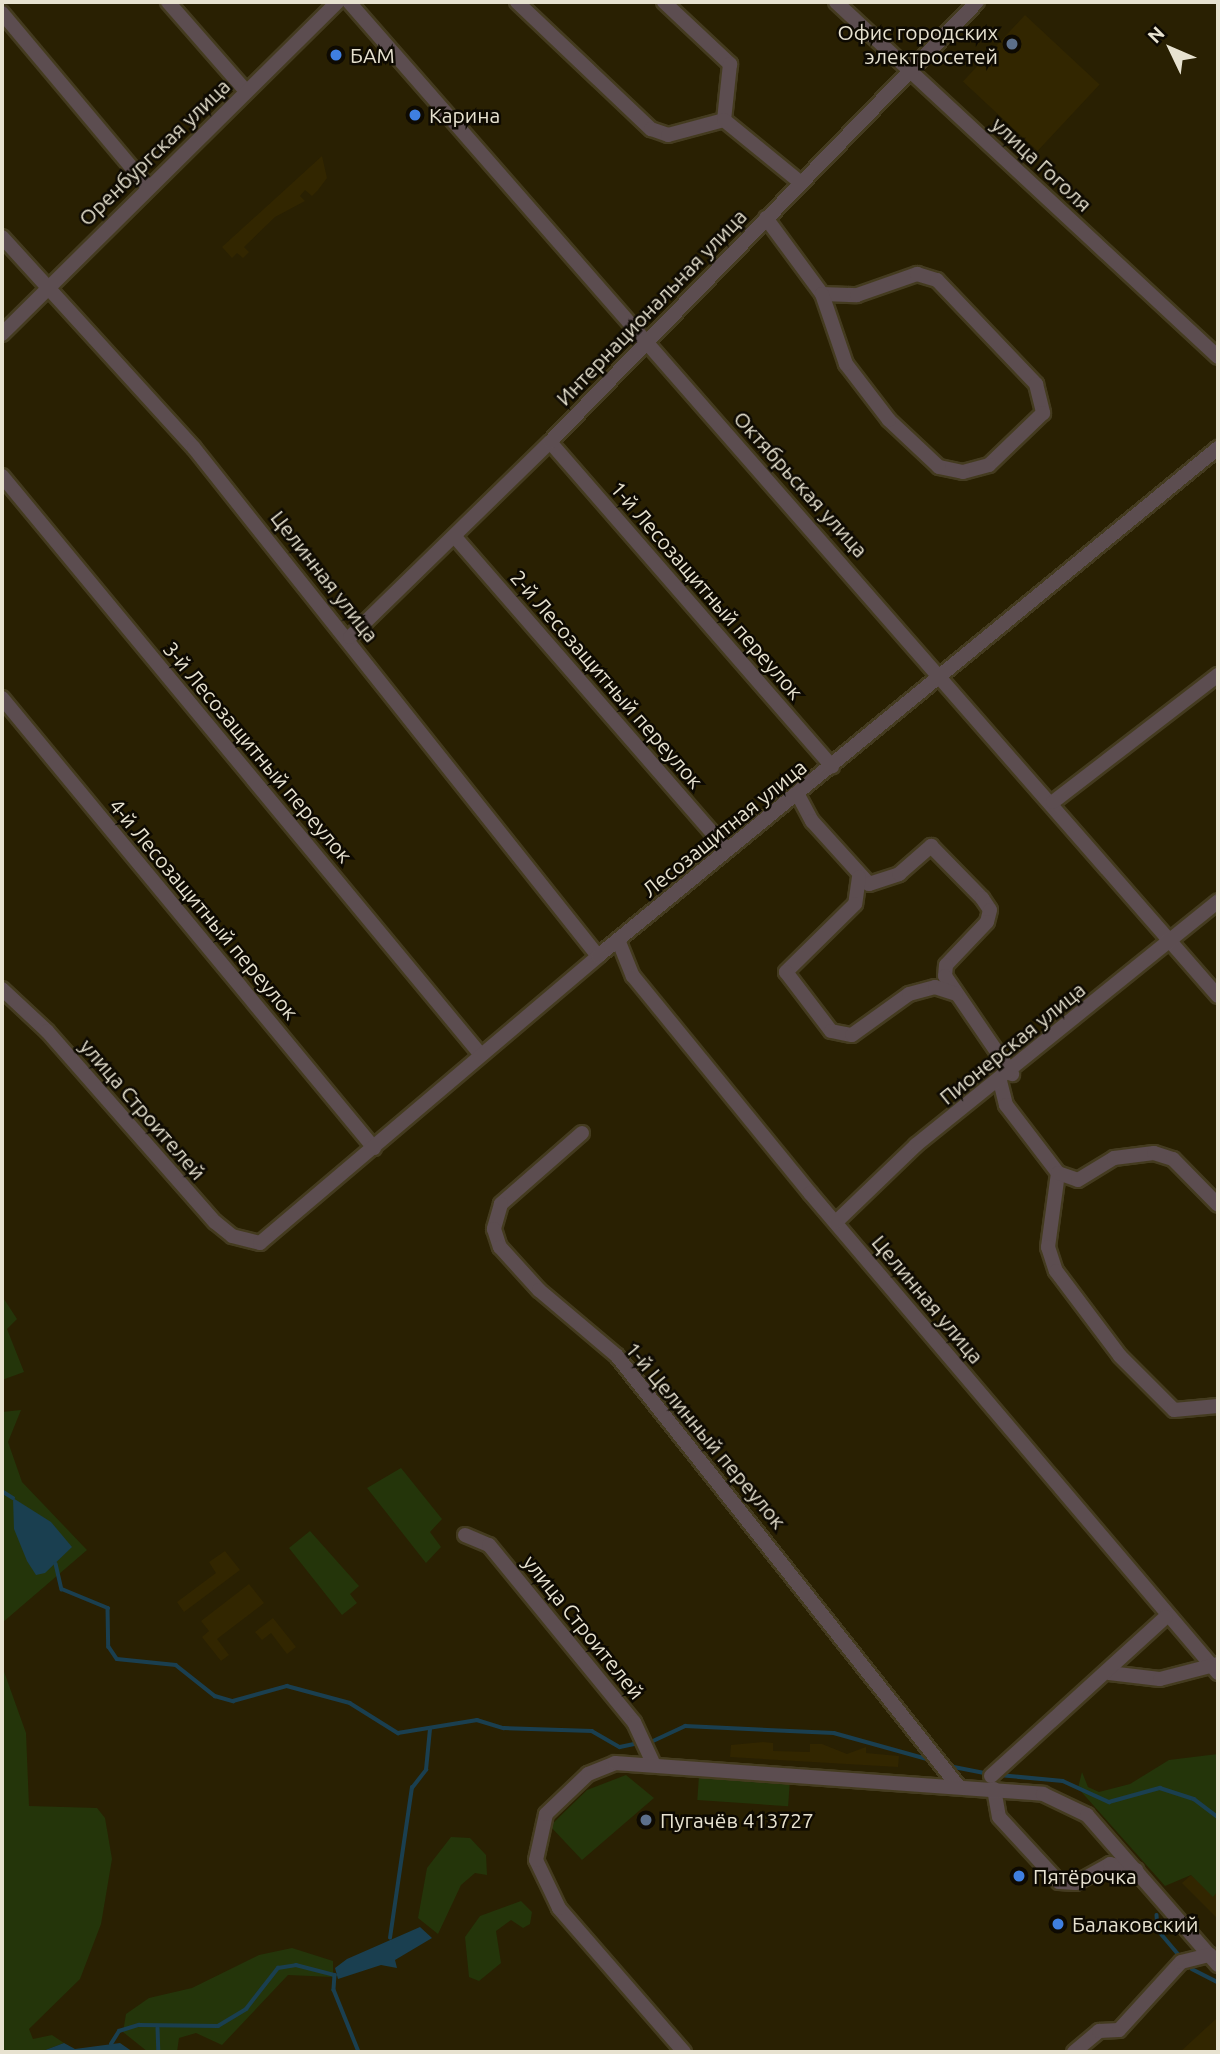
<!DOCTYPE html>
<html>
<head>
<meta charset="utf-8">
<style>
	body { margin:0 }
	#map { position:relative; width:1220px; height:2054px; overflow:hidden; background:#292002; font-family:Ubuntu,sans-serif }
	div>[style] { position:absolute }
	.built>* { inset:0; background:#322600; transform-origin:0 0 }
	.green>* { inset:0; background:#24350a; transform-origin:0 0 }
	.water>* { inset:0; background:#1a3f50 }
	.stream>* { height:3.5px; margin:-1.75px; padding:0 1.75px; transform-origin:1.75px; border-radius:1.75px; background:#1a3f50 }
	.roads { filter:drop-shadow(2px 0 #443b1f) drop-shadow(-2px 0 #443b1f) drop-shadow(0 2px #443b1f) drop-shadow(0 -2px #443b1f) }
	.minor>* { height:14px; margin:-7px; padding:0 7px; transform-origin:7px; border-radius:7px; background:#5c4d50 }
	.dots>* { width:19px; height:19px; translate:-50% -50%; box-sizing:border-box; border:4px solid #0e0a02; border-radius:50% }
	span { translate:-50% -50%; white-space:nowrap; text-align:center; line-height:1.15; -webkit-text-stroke:5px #0e0a02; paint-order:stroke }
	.poi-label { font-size:21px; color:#e7e2d0 }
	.right { translate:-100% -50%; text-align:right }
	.left { translate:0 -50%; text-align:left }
	.street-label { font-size:21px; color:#e7e2d0 }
	.frame { position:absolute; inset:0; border:4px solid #e7e2d0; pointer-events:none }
	.north { position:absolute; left:1136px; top:14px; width:70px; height:70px; -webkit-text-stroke:5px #0e0a02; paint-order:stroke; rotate:314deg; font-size:19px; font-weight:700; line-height:28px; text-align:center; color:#e7e2d0 }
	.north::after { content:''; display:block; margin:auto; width:24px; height:32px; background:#e7e2d0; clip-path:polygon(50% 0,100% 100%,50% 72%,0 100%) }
</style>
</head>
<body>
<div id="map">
	<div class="built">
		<i style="left:1025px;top:15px;width:102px;height:91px;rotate:43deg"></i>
		<i style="clip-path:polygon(322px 156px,327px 178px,318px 190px,312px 196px,305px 190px,300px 196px,305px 201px,275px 217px,244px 247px,249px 252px,243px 258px,237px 253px,232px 258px,222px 247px)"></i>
		<i style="clip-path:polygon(225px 1551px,240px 1570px,184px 1612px,177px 1602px,216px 1573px,209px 1562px)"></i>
		<i style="clip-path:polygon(249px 1584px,264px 1603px,217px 1639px,229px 1655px,221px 1661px,202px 1637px,209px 1631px,201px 1621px)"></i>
		<i style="clip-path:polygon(273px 1618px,296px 1647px,287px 1654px,271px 1633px,262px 1640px,255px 1632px)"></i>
		<i style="clip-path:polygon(763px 1742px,773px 1743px,773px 1751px,810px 1752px,810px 1744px,822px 1744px,847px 1754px,866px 1747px,866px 1753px,899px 1756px,898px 1767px,730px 1757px,731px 1745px)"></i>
		<i style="clip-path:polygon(1191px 1875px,1213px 1896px,1218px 1891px,1218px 1919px,1182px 1883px)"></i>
		<i style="clip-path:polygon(1218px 2017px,1218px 2052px,1180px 2052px)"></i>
	</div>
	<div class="green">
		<i style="clip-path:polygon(2px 1296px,17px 1319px,7px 1329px,24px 1372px,2px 1380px)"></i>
		<i style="clip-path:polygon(21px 1410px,8px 1442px,22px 1482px,87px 1550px,2px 1623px,2px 1412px)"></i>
		<i style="clip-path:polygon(401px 1468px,442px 1519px,430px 1532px,441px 1547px,426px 1563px,367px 1488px)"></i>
		<i style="clip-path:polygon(310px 1531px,359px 1586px,350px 1594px,357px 1603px,342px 1615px,289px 1548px)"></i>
		<i style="clip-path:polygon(2px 1666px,26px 1733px,29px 1806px,97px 1808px,105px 1818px,112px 1859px,101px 1924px,80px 1979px,29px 2029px,33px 2039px,52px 2035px,64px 2043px,40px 2052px,2px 2052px)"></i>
		<i style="clip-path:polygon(1218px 1754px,1218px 1891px,1213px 1897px,1191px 1875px,1165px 1886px,1078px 1788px,1082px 1772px,1088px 1787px,1099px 1792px,1130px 1784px,1169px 1760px)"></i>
		<i style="clip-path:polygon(626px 1775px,654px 1798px,582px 1860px,550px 1826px,587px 1790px)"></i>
		<i style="left:699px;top:1776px;width:91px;height:24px;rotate:4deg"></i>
		<i style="clip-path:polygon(451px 1837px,470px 1838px,486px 1855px,487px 1875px,475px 1873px,461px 1885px,438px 1934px,418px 1918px,427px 1868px)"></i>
		<i style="clip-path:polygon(521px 1901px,532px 1912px,530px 1924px,523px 1928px,511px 1920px,496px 1931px,501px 1963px,479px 1981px,469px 1977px,465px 1937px,480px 1916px)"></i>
		<i style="clip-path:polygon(292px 1948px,333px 1961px,333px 1977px,288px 1975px,222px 2045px,196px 2033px,179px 2038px,177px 2052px,148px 2052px,123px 2032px,126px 2014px,149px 1998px,192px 1988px,259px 1955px)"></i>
	</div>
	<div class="water">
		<i style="clip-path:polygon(13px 1498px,51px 1522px,72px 1547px,45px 1573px,36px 1575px,27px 1561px,14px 1529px)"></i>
		<i style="clip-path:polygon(420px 1927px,432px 1938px,395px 1960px,397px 1968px,381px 1965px,338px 1979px,335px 1968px,347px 1959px)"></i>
		<i style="clip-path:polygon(64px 2043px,75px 2049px,120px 2043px,133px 2052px,40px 2052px)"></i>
	</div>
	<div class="stream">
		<i style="left:2px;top:1491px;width:13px;rotate:32deg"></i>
		<i style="left:56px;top:1564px;width:26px;rotate:77deg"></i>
		<i style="left:62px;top:1589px;width:50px;rotate:22.4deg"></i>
		<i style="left:108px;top:1608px;width:39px;rotate:89deg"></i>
		<i style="left:109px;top:1647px;width:14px;rotate:56deg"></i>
		<i style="left:117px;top:1659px;width:59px;rotate:5.8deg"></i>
		<i style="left:176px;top:1665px;width:50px;rotate:38.5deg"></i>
		<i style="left:215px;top:1696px;width:19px;rotate:16deg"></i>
		<i style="left:233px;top:1701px;width:56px;rotate:-15.5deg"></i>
		<i style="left:287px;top:1686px;width:65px;rotate:15.1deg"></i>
		<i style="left:350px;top:1703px;width:57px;rotate:32deg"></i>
		<i style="left:398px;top:1733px;width:80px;rotate:-9.3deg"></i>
		<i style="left:477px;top:1720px;width:28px;rotate:17deg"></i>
		<i style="left:504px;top:1728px;width:88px;rotate:2deg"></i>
		<i style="left:592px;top:1731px;width:32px;rotate:30deg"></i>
		<i style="left:620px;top:1747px;width:19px;rotate:-12deg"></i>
		<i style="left:651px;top:1742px;width:38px;rotate:-25deg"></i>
		<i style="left:685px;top:1726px;width:149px;rotate:2.7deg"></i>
		<i style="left:834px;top:1733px;width:101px;rotate:15.6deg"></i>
		<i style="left:954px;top:1767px;width:32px;rotate:11deg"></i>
		<i style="left:999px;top:1775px;width:64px;rotate:5.4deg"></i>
		<i style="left:1063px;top:1781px;width:51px;rotate:24.5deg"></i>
		<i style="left:1109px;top:1802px;width:53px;rotate:-15.4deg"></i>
		<i style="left:1160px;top:1788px;width:36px;rotate:18deg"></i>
		<i style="left:1194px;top:1799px;width:30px;rotate:37deg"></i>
		<i style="left:1157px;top:1915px;width:15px;rotate:86deg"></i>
		<i style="left:1158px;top:1930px;width:33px;rotate:50deg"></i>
		<i style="left:390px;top:1938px;width:152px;rotate:-81.7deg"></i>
		<i style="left:412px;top:1788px;width:23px;rotate:-52deg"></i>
		<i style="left:426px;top:1770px;width:41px;rotate:-84.4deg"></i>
		<i style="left:1192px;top:1969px;width:29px;rotate:27deg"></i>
		<i style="left:158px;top:2028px;width:24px;rotate:88deg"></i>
		<i style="left:111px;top:2044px;width:15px;rotate:-58deg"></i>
		<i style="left:119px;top:2031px;width:21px;rotate:-17deg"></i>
		<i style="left:139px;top:2025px;width:79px;rotate:0.7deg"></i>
		<i style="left:218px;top:2026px;width:33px;rotate:-31deg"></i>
		<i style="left:246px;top:2009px;width:52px;rotate:-52deg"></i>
		<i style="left:278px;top:1968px;width:18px;rotate:-9deg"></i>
		<i style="left:296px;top:1965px;width:40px;rotate:14.4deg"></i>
		<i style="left:335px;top:1975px;width:15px;rotate:94deg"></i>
		<i style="left:334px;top:1990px;width:67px;rotate:68deg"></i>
	</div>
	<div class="roads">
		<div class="minor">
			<i style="left:168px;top:2px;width:118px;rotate:48.8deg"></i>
			<i style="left:349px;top:2px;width:1320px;rotate:48.84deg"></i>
			<i style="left:517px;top:2px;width:185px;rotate:43.5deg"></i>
			<i style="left:651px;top:129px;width:18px;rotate:19deg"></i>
			<i style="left:668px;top:135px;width:58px;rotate:-15deg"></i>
			<i style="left:664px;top:2px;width:91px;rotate:43.2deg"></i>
			<i style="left:730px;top:64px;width:56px;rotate:96.1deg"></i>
			<i style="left:724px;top:120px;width:99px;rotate:39.3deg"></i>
			<i style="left:836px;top:2px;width:521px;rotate:42.9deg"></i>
			<i style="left:2px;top:13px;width:227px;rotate:50deg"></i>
			<i style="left:766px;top:218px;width:94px;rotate:53.6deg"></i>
			<i style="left:822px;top:294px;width:35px;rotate:2deg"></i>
			<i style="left:857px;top:295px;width:64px;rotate:-19.3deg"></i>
			<i style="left:917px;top:274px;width:21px;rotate:17deg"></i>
			<i style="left:937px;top:280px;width:144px;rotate:46.4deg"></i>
			<i style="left:1036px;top:384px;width:30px;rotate:76deg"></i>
			<i style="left:1043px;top:413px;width:75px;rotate:136.1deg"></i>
			<i style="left:989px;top:465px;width:27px;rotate:165deg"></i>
			<i style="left:963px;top:472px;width:25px;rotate:-168deg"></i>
			<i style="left:939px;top:467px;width:69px;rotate:-136.8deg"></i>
			<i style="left:889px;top:420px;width:71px;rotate:-127.5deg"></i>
			<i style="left:846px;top:364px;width:74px;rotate:-108.9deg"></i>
			<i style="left:2px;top:237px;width:285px;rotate:47.7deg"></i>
			<i style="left:194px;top:448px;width:649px;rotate:51.51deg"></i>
			<i style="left:2px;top:334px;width:472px;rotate:-44.7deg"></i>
			<i style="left:550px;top:442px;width:430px;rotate:49deg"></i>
			<i style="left:2px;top:476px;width:751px;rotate:50.4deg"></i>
			<i style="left:455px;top:537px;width:413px;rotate:49deg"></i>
			<i style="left:350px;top:637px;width:279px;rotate:-44.3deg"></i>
			<i style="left:550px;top:442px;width:613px;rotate:-45.86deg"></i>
			<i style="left:2px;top:698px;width:584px;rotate:50.42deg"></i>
			<i style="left:797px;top:793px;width:32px;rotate:62deg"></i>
			<i style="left:812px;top:821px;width:85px;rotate:47.9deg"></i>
			<i style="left:869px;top:884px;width:32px;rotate:-18deg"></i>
			<i style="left:899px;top:874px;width:43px;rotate:-41.2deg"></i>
			<i style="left:931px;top:846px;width:73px;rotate:45.6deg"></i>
			<i style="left:982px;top:898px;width:14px;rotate:56deg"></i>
			<i style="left:990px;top:910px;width:12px;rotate:104deg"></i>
			<i style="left:987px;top:922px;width:59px;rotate:133.6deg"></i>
			<i style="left:946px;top:965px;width:11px;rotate:95deg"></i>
			<i style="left:945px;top:976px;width:119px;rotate:55.6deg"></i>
			<i style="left:1053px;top:802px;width:208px;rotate:-37.6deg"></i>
			<i style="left:859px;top:877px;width:27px;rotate:98deg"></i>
			<i style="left:855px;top:904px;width:97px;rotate:135.4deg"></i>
			<i style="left:786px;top:972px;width:74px;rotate:52.7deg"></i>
			<i style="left:831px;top:1031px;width:21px;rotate:11deg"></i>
			<i style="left:852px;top:1035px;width:70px;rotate:-35.7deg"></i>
			<i style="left:909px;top:994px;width:27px;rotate:-15deg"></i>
			<i style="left:935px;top:987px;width:22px;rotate:18deg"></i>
			<i style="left:619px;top:942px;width:37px;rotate:68deg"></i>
			<i style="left:633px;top:976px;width:280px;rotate:50.8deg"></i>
			<i style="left:810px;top:1193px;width:630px;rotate:49.64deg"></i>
			<i style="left:2px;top:989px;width:62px;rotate:43deg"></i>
			<i style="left:47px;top:1031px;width:254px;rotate:48.7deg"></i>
			<i style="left:215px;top:1222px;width:22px;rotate:39deg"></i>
			<i style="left:232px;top:1236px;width:29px;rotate:14deg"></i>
			<i style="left:260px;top:1243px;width:443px;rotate:-40.3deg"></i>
			<i style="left:598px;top:956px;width:802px;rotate:-39.33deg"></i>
			<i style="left:1000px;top:1081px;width:25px;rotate:76deg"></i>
			<i style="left:1006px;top:1105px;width:86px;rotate:52.6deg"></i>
			<i style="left:1058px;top:1173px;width:75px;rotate:97.7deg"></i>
			<i style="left:1048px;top:1247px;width:25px;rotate:72deg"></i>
			<i style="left:1056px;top:1271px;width:106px;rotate:53deg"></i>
			<i style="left:1120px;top:1356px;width:76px;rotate:45deg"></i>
			<i style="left:1174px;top:1410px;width:44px;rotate:-5.2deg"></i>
			<i style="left:582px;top:1133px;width:108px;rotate:138.8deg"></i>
			<i style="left:501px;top:1204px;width:26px;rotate:106deg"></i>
			<i style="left:494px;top:1229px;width:19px;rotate:72deg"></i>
			<i style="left:500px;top:1247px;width:58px;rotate:47.8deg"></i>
			<i style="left:539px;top:1290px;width:102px;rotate:40.2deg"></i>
			<i style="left:617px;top:1356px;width:549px;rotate:51.58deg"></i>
			<i style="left:1058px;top:1173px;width:21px;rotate:19deg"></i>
			<i style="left:1078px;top:1180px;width:42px;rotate:-31.4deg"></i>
			<i style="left:1114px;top:1158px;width:40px;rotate:-7.1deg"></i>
			<i style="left:1154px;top:1153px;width:20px;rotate:18deg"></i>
			<i style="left:1173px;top:1159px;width:64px;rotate:45.6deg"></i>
			<i style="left:836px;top:1222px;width:111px;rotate:-43.9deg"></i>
			<i style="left:916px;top:1145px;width:388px;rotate:-38.9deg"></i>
			<i style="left:465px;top:1535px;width:26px;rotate:23deg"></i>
			<i style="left:489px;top:1545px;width:229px;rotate:50.7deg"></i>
			<i style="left:634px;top:1722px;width:45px;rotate:65.1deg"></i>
			<i style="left:1109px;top:1673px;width:51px;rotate:6.7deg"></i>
			<i style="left:1160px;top:1679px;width:60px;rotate:-14.5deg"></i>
			<i style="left:991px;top:1776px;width:236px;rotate:-42.3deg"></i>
			<i style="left:994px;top:1789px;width:28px;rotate:80deg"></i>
			<i style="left:999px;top:1817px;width:88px;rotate:47.3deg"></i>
			<i style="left:1059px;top:1882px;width:17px;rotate:3deg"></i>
			<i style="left:1076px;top:1883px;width:39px;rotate:-29deg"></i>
			<i style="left:1110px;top:1864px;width:27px;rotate:13deg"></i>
			<i style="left:684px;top:2052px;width:191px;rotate:-131deg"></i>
			<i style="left:559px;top:1908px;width:53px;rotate:-115.6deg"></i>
			<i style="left:536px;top:1860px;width:47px;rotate:-77.7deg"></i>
			<i style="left:546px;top:1814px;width:58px;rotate:-43.6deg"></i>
			<i style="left:588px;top:1774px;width:29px;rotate:-22deg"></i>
			<i style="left:615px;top:1763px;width:429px;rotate:4.1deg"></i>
			<i style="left:1043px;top:1794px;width:49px;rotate:25.5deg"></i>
			<i style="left:1087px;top:1815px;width:199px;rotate:48.9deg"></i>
			<i style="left:1074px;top:2052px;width:33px;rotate:-40deg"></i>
			<i style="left:1099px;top:2031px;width:20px;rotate:-3deg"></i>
			<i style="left:1119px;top:2030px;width:92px;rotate:-47.6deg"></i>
			<i style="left:1181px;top:1962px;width:30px;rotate:-14deg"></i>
		</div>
	</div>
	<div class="dots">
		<i style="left:1012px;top:44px;background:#5c6f8a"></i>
		<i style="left:336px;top:55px;background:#3f7fe0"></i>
		<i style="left:415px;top:115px;background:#3f7fe0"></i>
		<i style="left:646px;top:1820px;background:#5c6f8a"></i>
		<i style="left:1019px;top:1876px;background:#3f7fe0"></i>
		<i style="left:1058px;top:1924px;background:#3f7fe0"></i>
	</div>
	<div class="poi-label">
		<span class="right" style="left:998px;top:44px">Офис городских<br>электросетей</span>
		<span class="left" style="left:350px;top:55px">БАМ</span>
		<span class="left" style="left:429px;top:115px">Карина</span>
		<span class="left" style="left:660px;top:1820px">Пугачёв 413727</span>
		<span class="left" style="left:1033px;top:1876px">Пятёрочка</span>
		<span class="left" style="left:1072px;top:1924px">Балаковский</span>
	</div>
	<div class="street-label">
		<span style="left:154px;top:152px;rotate:-44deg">Оренбургская улица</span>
		<span style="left:1042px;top:164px;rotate:43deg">улица Гоголя</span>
		<span style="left:651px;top:307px;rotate:-46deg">Интернациональная улица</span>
		<span style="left:801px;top:484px;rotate:48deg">Октябрьская улица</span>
		<span style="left:325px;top:576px;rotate:52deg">Целинная улица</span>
		<span style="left:707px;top:590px;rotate:49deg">1-й Лесозащитный переулок</span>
		<span style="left:607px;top:679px;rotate:49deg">2-й Лесозащитный переулок</span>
		<span style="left:258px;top:752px;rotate:50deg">3-й Лесозащитный переулок</span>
		<span style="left:724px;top:828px;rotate:-39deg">Лесозащитная улица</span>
		<span style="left:204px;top:909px;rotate:50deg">4-й Лесозащитный переулок</span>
		<span style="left:1012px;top:1043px;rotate:-39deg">Пионерская улица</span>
		<span style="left:143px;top:1109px;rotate:49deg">улица Строителей</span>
		<span style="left:928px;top:1299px;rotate:50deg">Целинная улица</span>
		<span style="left:706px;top:1435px;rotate:50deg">1-й Целинный переулок</span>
		<span style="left:584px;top:1627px;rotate:51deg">улица Строителей</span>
	</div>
	<div class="frame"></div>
	<div class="north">N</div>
</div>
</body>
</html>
